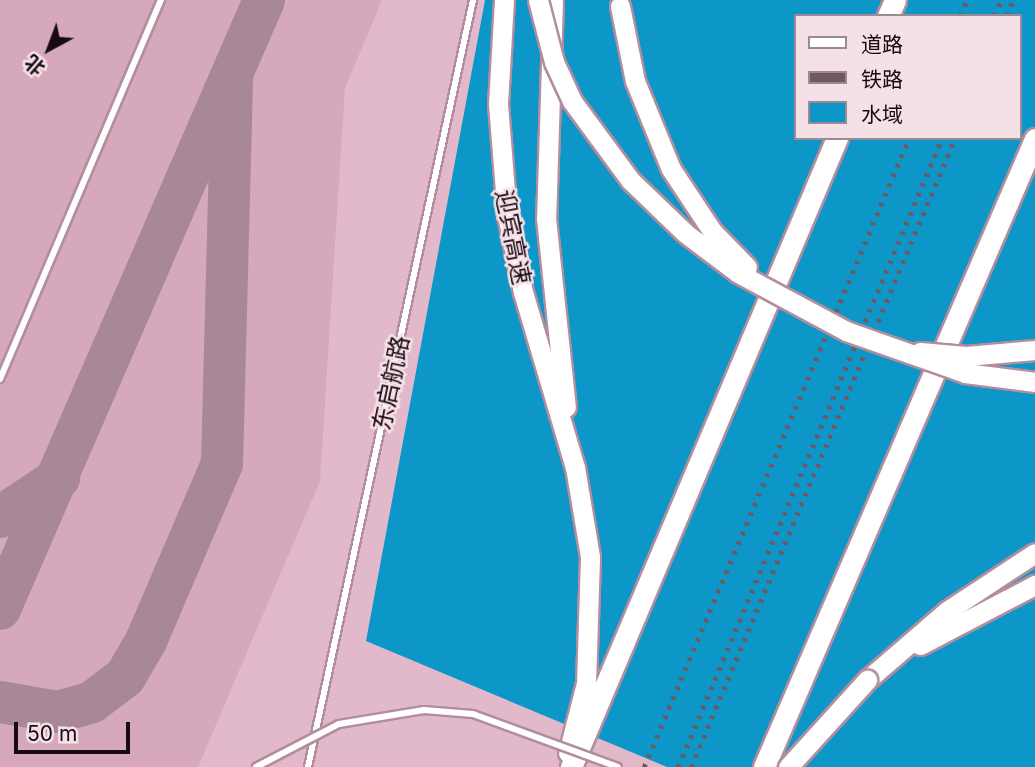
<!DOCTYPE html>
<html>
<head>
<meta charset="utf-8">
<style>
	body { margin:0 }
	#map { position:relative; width:1035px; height:767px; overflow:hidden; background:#e1b9ca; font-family:Inter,"Noto Sans SC",sans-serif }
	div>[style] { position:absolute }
	.built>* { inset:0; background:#d6a8bc }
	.water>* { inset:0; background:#0d96c8 }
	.taxiway>* { height:42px; margin:-21px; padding:0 21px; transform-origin:21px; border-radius:21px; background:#a88896 }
	.roads { filter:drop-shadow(2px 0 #b38d9d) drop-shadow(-2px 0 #b38d9d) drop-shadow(0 2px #b38d9d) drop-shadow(0 -2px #b38d9d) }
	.service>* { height:6px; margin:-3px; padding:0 3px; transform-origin:3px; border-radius:3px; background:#fff }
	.primary>* { height:19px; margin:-9.5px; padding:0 9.5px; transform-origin:9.5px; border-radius:9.5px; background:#fff }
	.trunk>* { height:21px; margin:-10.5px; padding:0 10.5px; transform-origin:10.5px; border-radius:10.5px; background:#fff }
	.rail>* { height:4.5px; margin-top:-2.25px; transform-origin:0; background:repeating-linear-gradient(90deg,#705762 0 3.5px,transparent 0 10.5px) }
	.bridges { filter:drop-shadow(2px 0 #b38d9d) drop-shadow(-2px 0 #b38d9d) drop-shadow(0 2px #b38d9d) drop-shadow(0 -2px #b38d9d) }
	.service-bridge>* { height:6px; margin:-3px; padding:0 3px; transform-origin:3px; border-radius:3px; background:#fff }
	.primary-bridge>* { height:19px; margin:-9.5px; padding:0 9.5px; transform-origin:9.5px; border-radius:9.5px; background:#fff }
	span { translate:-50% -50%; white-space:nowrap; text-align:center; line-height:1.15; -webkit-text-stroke:5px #f5e0e8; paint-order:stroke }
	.street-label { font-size:24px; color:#170a10 }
	.legend { position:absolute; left:794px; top:14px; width:228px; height:126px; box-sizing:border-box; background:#f5e0e8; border:2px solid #9c8a92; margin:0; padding:9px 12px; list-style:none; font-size:21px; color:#170a10 }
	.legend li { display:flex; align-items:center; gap:14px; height:35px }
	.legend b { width:35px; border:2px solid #9c8a92 }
	.north { position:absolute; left:14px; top:14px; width:70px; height:70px; -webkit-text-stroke:5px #f5e0e8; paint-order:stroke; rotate:221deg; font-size:19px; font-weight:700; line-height:28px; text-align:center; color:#170a10 }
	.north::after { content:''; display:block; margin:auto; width:24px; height:32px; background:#170a10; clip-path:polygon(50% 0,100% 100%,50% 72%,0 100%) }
	.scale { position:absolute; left:14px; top:722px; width:116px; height:32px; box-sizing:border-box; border:4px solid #170a10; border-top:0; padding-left:9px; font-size:21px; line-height:24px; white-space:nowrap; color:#170a10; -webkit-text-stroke:5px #f5e0e8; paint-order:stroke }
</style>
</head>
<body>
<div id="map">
	<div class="built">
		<i style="clip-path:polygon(0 0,382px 0,345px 88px,320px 481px,198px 767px,0 767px)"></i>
	</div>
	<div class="water">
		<i style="clip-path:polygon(evenodd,485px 0,1035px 0,1035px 767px,667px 767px,366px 641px,485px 0,795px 16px,1019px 16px,1019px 138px,795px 138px,795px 16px)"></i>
	</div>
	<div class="taxiway">
		<i style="left:0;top:517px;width:71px;rotate:-33.5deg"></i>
		<i style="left:0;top:609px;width:664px;rotate:-66.56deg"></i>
		<i style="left:0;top:702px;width:59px;rotate:9.8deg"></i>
		<i style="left:58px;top:712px;width:35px;rotate:-16deg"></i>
		<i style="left:92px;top:702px;width:41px;rotate:-37.1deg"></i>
		<i style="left:125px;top:677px;width:42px;rotate:-59.7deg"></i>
		<i style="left:146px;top:641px;width:193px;rotate:-66.8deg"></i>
		<i style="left:222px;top:464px;width:388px;rotate:-88.5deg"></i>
	</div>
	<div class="roads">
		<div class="service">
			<i style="left:0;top:379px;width:412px;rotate:-67deg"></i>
			<i style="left:308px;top:767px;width:785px;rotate:-77.86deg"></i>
		</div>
		<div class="primary">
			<i style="left:504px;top:0;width:104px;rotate:93.3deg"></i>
			<i style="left:498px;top:104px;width:111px;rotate:85.4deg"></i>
			<i style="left:507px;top:215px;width:79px;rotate:78.3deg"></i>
			<i style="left:523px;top:292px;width:183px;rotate:73.5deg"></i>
			<i style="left:575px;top:467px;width:91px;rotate:80.5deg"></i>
			<i style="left:590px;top:557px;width:126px;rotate:91.8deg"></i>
			<i style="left:586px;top:683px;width:72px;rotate:104.4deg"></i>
			<i style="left:553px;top:0;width:218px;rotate:91.8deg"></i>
			<i style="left:546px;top:218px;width:190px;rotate:84deg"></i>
			<i style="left:920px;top:645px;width:130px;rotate:-27.6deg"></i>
			<i style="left:867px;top:680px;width:106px;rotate:-40.8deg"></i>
			<i style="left:947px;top:611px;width:105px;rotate:-33.4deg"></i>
		</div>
		<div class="trunk">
			<i style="left:888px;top:16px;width:17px;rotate:-66deg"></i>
			<i style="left:571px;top:767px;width:683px;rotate:-67.08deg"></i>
			<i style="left:764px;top:767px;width:684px;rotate:-66.66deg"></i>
		</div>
	</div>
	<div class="rail">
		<i style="left:960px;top:16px;width:17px;rotate:-66deg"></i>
		<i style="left:994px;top:16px;width:17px;rotate:-66deg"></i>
		<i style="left:1007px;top:16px;width:17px;rotate:-69deg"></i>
		<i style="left:644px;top:767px;width:683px;rotate:-67.15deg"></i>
		<i style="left:678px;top:767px;width:682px;rotate:-67.23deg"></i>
		<i style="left:691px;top:767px;width:682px;rotate:-67.23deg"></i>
	</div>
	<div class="bridges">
		<div class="service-bridge">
			<i style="left:256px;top:767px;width:93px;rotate:-27.4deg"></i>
			<i style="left:339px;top:724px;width:86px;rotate:-9.4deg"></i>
			<i style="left:424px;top:710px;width:49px;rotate:4.7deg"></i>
			<i style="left:473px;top:714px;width:154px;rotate:20.1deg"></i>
		</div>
		<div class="primary-bridge">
			<i style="left:538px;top:0;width:64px;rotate:75.5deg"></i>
			<i style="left:554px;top:62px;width:43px;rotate:65.2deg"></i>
			<i style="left:572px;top:101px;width:98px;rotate:53.7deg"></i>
			<i style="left:630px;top:180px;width:76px;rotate:43.9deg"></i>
			<i style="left:685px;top:233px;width:66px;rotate:37deg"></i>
			<i style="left:738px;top:273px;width:123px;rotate:28.2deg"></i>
			<i style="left:846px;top:331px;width:126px;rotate:19.4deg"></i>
			<i style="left:965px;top:373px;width:71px;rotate:7.3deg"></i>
			<i style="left:620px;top:6px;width:76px;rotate:78.7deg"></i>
			<i style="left:635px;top:81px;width:95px;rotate:67.8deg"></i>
			<i style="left:671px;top:169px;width:74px;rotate:56.5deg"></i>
			<i style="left:712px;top:231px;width:50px;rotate:45.8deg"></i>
			<i style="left:920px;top:352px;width:46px;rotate:5deg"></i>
			<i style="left:966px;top:356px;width:69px;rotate:-5deg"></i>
			<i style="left:788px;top:767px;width:118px;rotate:-47.8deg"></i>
		</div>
	</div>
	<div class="street-label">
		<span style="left:513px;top:237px;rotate:79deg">迎宾高速</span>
		<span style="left:391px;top:383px;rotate:-78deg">东启航路</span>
	</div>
	<ul class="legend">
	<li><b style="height:9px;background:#fff"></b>道路</li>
	<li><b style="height:9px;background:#705762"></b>铁路</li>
	<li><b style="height:19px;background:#0d96c8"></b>水域</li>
	</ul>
	<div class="north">北</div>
	<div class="scale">50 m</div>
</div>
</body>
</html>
